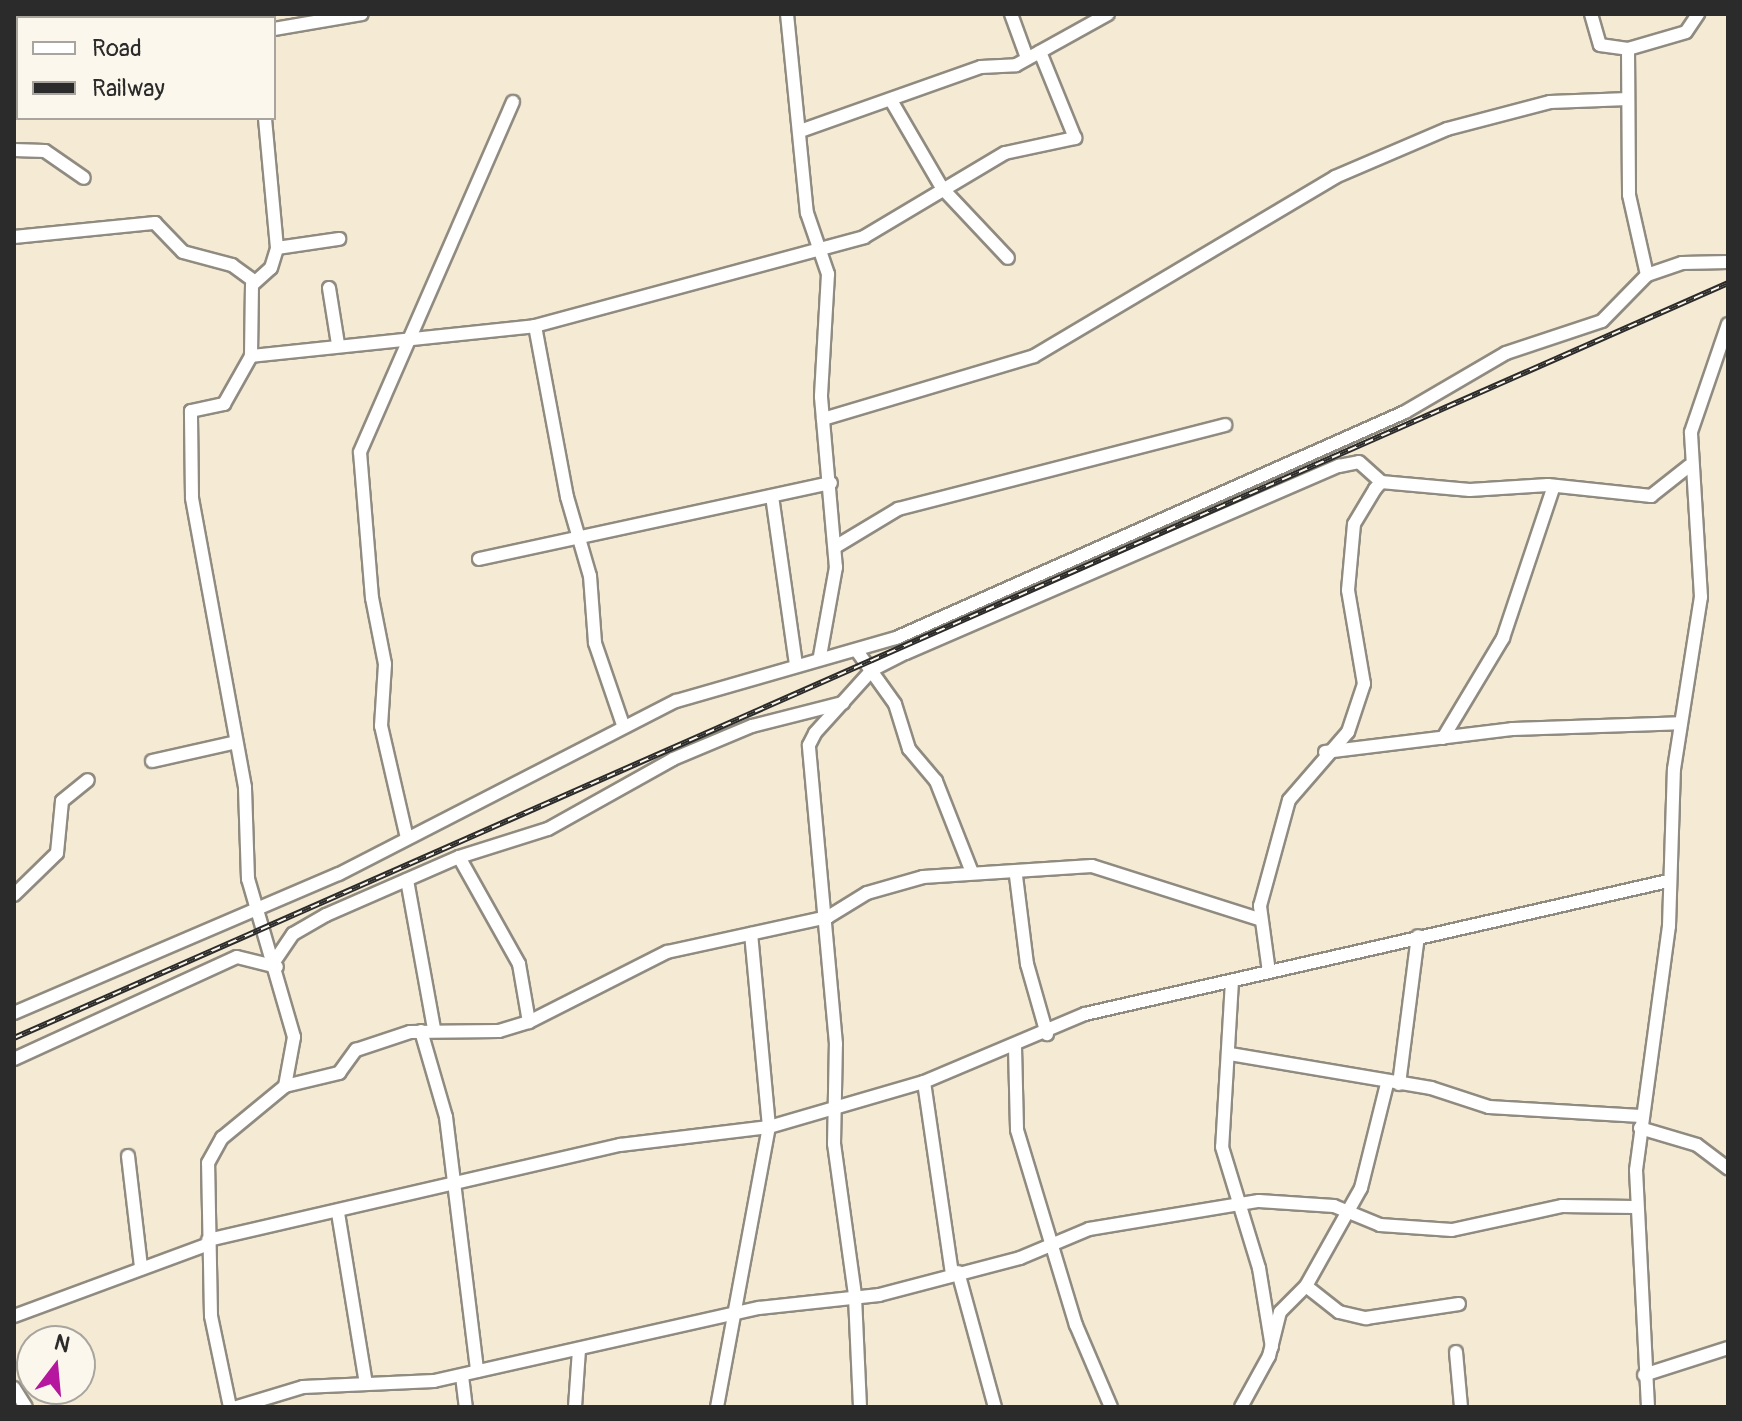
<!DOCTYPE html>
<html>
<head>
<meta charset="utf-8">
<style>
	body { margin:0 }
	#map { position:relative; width:1742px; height:1421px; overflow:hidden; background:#f5ebd5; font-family:Pangolin,sans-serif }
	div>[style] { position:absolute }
	.roads { filter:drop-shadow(2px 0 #908b80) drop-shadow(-2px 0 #908b80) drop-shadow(0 2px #908b80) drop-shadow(0 -2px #908b80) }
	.minor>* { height:12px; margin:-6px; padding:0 6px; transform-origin:6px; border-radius:6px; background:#fff }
	.rail>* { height:6px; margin-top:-3px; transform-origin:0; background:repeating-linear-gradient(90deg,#fbf7ec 0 9px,#2b2b2b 0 18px); box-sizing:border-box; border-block:2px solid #2b2b2b }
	span { translate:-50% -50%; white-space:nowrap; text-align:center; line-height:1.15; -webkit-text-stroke:6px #fbf7ec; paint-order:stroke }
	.frame { position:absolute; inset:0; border:16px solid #2b2b2b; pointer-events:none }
	.legend { position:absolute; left:16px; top:16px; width:260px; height:104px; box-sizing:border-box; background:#fbf7ec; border:2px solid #a8a59f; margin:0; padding:10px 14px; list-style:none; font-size:24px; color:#2b2b2b }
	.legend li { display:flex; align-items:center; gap:16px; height:40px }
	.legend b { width:40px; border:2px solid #a8a59f }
	.north { position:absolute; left:16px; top:1325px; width:80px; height:80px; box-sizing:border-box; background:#fbf7ec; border:2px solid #a8a59f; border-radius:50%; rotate:16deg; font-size:22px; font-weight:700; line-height:32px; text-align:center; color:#2b2b2b }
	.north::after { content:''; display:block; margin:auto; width:28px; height:36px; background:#b5179e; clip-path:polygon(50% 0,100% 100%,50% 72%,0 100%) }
</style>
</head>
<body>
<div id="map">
	<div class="roads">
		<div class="minor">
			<i style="left:255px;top:14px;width:5px;rotate:53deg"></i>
			<i style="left:787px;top:14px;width:200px;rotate:84.3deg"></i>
			<i style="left:807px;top:213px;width:65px;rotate:71deg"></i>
			<i style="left:828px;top:274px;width:123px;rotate:93.3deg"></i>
			<i style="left:821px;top:397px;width:171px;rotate:85deg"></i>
			<i style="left:836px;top:567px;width:90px;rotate:100.2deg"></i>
			<i style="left:1011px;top:14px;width:47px;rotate:70deg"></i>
			<i style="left:1591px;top:14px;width:32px;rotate:74deg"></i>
			<i style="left:1600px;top:45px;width:28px;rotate:8deg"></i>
			<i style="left:1628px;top:49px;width:60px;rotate:-16.3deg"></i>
			<i style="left:1686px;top:32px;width:22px;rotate:-56deg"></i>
			<i style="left:78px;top:18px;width:7px;rotate:-34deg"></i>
			<i style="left:14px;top:19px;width:4px;rotate:14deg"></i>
			<i style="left:274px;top:29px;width:89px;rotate:-9.7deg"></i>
			<i style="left:1628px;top:49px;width:146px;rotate:89.6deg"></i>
			<i style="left:1629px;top:195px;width:82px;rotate:77.3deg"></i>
			<i style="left:892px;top:102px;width:99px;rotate:59.8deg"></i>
			<i style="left:942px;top:188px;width:96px;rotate:46.7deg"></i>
			<i style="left:803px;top:130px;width:189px;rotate:-19.5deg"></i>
			<i style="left:981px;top:67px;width:35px;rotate:-3deg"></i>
			<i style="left:1016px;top:65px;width:105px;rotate:-29deg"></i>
			<i style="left:14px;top:150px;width:31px;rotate:2deg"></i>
			<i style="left:45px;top:151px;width:47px;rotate:34.7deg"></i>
			<i style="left:14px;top:237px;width:142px;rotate:-5.7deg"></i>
			<i style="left:155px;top:223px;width:40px;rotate:46deg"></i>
			<i style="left:183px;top:252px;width:51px;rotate:14.9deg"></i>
			<i style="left:232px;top:265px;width:27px;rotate:36deg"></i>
			<i style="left:277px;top:248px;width:63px;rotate:-8.3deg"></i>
			<i style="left:329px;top:288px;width:57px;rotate:80.9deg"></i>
			<i style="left:535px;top:326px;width:174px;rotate:79.4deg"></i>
			<i style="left:567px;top:497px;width:82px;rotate:73.8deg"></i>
			<i style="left:590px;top:576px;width:67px;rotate:85.7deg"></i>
			<i style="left:595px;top:643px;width:87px;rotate:71.1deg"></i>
			<i style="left:251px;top:356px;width:71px;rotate:-89.2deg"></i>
			<i style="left:252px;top:285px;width:25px;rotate:-42deg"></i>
			<i style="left:271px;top:268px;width:21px;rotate:-73deg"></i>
			<i style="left:277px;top:248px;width:131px;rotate:-95.3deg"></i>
			<i style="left:823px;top:419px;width:220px;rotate:-16.6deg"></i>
			<i style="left:1034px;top:356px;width:350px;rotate:-30.7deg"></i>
			<i style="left:1335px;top:177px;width:122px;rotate:-23.2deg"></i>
			<i style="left:1447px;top:129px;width:106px;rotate:-14.7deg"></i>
			<i style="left:1550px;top:102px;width:78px;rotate:-2.2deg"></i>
			<i style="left:772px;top:496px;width:170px;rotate:81.9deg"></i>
			<i style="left:835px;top:547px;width:74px;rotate:-31.1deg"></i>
			<i style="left:898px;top:509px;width:338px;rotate:-14.4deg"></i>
			<i style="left:479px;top:559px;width:360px;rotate:-12.2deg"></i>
			<i style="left:857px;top:651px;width:65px;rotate:54.4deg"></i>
			<i style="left:895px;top:704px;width:47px;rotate:72.7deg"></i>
			<i style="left:909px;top:749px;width:42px;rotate:49.8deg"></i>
			<i style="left:936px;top:781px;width:96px;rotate:68.5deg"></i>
			<i style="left:1443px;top:738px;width:117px;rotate:-59deg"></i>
			<i style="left:1503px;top:638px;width:160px;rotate:-71.5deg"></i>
			<i style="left:1325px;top:752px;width:188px;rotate:-7deg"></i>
			<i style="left:1512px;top:729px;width:169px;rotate:-2deg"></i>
			<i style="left:152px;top:761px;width:86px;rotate:-12.7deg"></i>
			<i style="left:406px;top:834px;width:111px;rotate:-103deg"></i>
			<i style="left:381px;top:726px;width:62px;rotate:-86.3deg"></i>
			<i style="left:385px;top:664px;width:67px;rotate:-101.1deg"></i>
			<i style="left:372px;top:598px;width:146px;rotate:-94.7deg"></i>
			<i style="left:360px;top:452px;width:382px;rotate:-66.4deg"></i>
			<i style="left:459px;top:857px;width:123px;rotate:60.7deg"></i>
			<i style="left:519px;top:964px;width:59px;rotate:80.2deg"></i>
			<i style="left:1016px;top:876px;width:89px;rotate:82.9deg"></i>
			<i style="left:1027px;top:964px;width:73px;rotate:74.1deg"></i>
			<i style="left:407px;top:880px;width:151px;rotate:79.7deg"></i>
			<i style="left:14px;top:895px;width:60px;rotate:-44.3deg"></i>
			<i style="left:57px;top:853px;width:52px;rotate:-84.5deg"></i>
			<i style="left:62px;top:801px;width:33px;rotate:-39deg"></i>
			<i style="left:274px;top:962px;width:34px;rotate:-56deg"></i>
			<i style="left:293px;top:934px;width:38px;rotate:-30deg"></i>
			<i style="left:326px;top:915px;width:145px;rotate:-23.6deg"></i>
			<i style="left:459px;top:857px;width:93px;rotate:-17.5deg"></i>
			<i style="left:548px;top:829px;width:143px;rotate:-29.2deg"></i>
			<i style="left:673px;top:759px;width:86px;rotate:-22.7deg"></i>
			<i style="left:752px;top:726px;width:94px;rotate:-14.2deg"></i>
			<i style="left:1269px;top:972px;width:67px;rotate:-97.8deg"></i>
			<i style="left:1260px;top:906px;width:110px;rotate:-74.7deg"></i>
			<i style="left:1289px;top:800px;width:90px;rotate:-49.1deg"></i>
			<i style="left:1348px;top:732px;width:51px;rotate:-71.6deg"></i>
			<i style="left:1364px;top:684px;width:95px;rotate:-99.7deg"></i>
			<i style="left:1348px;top:590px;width:66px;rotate:-84.8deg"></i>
			<i style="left:1354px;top:524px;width:41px;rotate:-59deg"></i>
			<i style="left:1375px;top:489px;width:9px;rotate:-49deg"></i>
			<i style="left:1381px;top:482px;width:89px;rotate:5.1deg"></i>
			<i style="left:1470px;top:490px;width:78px;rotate:-3.7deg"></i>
			<i style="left:1548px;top:485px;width:104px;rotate:6.1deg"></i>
			<i style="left:1651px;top:496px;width:48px;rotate:-38.3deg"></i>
			<i style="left:1232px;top:981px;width:166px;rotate:93.4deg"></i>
			<i style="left:1222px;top:1147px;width:127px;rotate:73deg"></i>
			<i style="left:1259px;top:1268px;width:80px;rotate:80.7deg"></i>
			<i style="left:14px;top:1013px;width:353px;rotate:-23.2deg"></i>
			<i style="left:339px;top:874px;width:379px;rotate:-27.2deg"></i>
			<i style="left:676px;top:701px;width:229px;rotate:-16deg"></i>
			<i style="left:896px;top:638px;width:557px;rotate:-23.94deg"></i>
			<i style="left:1405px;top:412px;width:117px;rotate:-30.3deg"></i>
			<i style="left:1506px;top:353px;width:101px;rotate:-18.4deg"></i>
			<i style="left:1602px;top:321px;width:64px;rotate:-45.6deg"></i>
			<i style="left:1647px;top:275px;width:37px;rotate:-19deg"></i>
			<i style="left:1682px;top:263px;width:46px;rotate:-1.2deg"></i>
			<i style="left:421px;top:1031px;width:90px;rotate:73.8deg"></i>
			<i style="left:446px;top:1117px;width:256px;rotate:83deg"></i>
			<i style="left:1015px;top:1047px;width:83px;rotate:88.6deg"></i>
			<i style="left:1017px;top:1130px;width:204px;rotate:73.2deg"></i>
			<i style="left:1076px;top:1325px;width:89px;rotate:66.9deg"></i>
			<i style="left:1230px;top:1054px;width:204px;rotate:9.6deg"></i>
			<i style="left:1431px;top:1088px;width:61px;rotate:18.1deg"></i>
			<i style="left:1489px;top:1107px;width:152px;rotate:3.4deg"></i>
			<i style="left:14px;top:1059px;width:245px;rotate:-24.6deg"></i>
			<i style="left:237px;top:957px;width:41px;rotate:14deg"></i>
			<i style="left:924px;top:1082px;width:194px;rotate:81.7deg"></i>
			<i style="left:1399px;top:1084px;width:149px;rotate:-82.7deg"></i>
			<i style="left:285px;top:1086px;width:56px;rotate:-13.5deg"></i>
			<i style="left:339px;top:1073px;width:29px;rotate:-54deg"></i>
			<i style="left:356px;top:1050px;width:57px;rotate:-18.4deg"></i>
			<i style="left:410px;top:1032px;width:89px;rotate:-0.6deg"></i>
			<i style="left:499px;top:1031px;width:31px;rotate:-17deg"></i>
			<i style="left:529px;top:1022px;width:155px;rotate:-26.9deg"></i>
			<i style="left:667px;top:952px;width:165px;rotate:-12.3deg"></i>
			<i style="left:828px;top:917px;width:46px;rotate:-31.6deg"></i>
			<i style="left:867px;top:893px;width:58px;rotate:-15.9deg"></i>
			<i style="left:923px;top:877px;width:169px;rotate:-3.7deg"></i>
			<i style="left:1092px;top:866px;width:175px;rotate:17.6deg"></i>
			<i style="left:1640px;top:1128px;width:59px;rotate:16.6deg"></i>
			<i style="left:1697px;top:1145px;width:39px;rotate:37deg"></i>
			<i style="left:128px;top:1156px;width:111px;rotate:83.3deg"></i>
			<i style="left:338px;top:1213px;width:173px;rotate:80.7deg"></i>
			<i style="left:208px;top:1240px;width:423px;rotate:-13deg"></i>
			<i style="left:620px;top:1145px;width:150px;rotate:-6.9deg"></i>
			<i style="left:769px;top:1127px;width:161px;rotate:-16.2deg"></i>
			<i style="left:924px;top:1082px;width:175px;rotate:-22.9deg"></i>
			<i style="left:1085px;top:1014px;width:598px;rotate:-12.85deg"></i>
			<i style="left:958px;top:1272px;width:140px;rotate:74.7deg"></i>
			<i style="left:1306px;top:1286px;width:42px;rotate:38.2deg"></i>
			<i style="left:1339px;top:1312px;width:28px;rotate:13deg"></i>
			<i style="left:1366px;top:1318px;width:94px;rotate:-8.6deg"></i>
			<i style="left:14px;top:1316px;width:205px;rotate:-20.3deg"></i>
			<i style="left:1456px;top:1352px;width:55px;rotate:84.8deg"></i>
			<i style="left:1644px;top:1375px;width:88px;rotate:-17.8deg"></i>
			<i style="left:462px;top:1376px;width:31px;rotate:83deg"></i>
			<i style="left:14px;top:1388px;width:22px;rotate:58deg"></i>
			<i style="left:230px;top:1407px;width:93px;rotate:-101.8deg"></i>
			<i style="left:211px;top:1316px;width:153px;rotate:-91.1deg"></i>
			<i style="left:208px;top:1163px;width:29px;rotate:-61deg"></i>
			<i style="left:222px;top:1138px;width:82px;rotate:-39.5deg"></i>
			<i style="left:285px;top:1086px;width:50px;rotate:-79.6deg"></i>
			<i style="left:294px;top:1037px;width:165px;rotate:-106.2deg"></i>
			<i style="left:248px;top:879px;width:92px;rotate:-91.9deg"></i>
			<i style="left:245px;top:787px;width:294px;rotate:-100.4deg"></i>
			<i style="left:192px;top:498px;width:87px;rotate:-90.7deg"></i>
			<i style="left:191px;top:411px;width:34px;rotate:-12deg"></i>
			<i style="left:224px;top:404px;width:55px;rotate:-60.6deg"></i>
			<i style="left:251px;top:356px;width:286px;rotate:-6deg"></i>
			<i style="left:535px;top:326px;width:341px;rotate:-15.1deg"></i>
			<i style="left:864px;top:237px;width:164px;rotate:-30.8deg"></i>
			<i style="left:1005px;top:153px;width:72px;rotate:-12.1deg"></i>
			<i style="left:1075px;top:138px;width:93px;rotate:-112.1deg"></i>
			<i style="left:237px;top:1407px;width:69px;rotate:-16.9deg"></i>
			<i style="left:303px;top:1387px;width:131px;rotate:-2.6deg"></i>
			<i style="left:434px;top:1381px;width:333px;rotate:-12.7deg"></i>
			<i style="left:759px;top:1308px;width:121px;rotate:-6.2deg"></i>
			<i style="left:879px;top:1295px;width:146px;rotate:-14.7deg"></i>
			<i style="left:1020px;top:1258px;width:75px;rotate:-22.8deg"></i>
			<i style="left:1089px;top:1229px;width:172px;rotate:-9.4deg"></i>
			<i style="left:1259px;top:1201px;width:75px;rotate:3.8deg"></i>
			<i style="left:1334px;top:1206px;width:50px;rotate:22.4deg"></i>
			<i style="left:1380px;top:1225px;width:72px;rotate:4deg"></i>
			<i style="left:1452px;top:1230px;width:113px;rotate:-12.3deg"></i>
			<i style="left:1562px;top:1206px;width:72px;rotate:0.8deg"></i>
			<i style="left:575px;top:1407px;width:57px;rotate:-86deg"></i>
			<i style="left:717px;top:1407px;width:285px;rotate:-79.5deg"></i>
			<i style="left:769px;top:1127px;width:194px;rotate:-95.3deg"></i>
			<i style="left:860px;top:1407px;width:112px;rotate:-92.6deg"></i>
			<i style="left:855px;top:1295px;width:152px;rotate:-97.9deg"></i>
			<i style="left:834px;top:1144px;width:100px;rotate:-88.9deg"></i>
			<i style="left:836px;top:1044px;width:300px;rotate:-95.2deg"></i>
			<i style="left:809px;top:745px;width:13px;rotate:-63deg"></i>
			<i style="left:815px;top:733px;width:85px;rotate:-47.9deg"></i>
			<i style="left:872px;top:670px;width:38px;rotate:-27deg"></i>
			<i style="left:906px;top:653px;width:472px;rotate:-23.4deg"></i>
			<i style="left:1339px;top:466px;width:20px;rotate:-11deg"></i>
			<i style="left:1359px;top:462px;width:30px;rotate:42deg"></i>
			<i style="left:1241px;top:1407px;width:58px;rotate:-61.2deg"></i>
			<i style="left:1269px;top:1356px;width:45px;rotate:-76deg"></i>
			<i style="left:1280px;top:1312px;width:37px;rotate:-45deg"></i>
			<i style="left:1306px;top:1286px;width:112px;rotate:-60.7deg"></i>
			<i style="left:1361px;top:1188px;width:107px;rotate:-76deg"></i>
			<i style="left:1648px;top:1407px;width:237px;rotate:-92.9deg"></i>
			<i style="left:1636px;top:1170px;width:246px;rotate:-82.3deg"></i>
			<i style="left:1669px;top:926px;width:157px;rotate:-88.2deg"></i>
			<i style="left:1674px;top:769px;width:174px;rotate:-81.1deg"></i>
			<i style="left:1701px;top:597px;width:165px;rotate:-93.5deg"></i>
			<i style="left:1691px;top:432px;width:114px;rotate:-71.1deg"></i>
		</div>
	</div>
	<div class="rail">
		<i style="left:14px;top:1038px;width:1873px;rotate:-23.77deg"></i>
	</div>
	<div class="frame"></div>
	<ul class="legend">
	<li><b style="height:10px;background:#fff"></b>Road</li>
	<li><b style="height:10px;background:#2b2b2b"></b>Railway</li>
	</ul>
	<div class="north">N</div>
</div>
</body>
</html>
